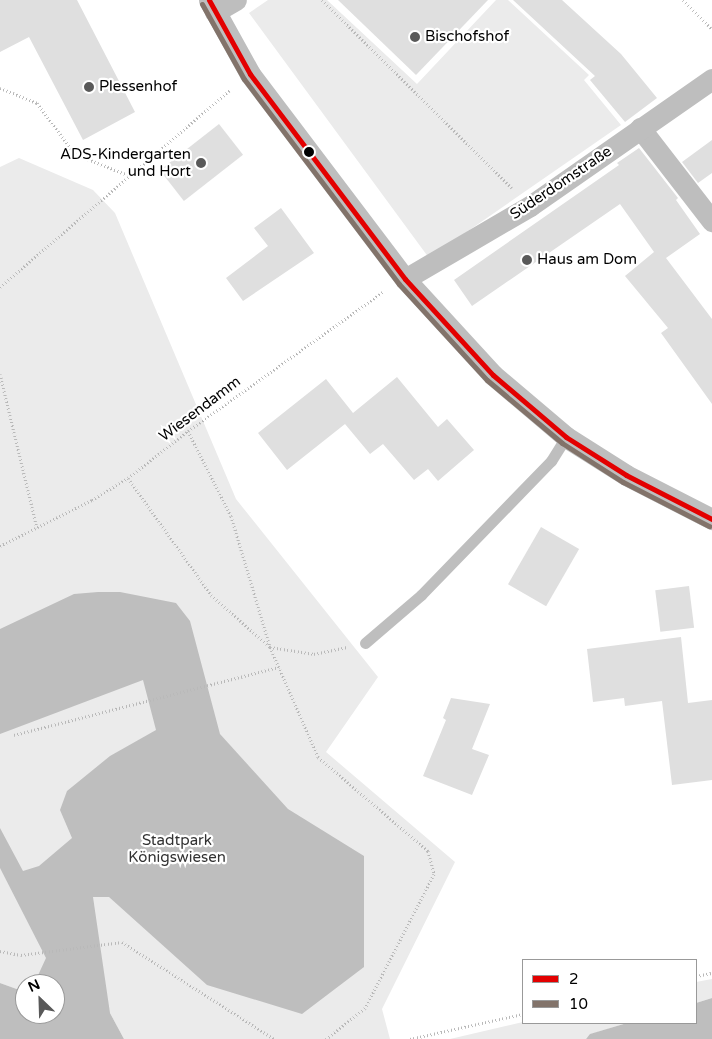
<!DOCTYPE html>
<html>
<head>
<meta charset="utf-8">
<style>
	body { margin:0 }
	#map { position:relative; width:712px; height:1039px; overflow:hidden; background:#fff; font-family:"Varela Round",sans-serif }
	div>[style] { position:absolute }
	.green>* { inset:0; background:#ebebeb }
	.water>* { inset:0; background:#bebebe }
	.building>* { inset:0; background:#dfdfdf; transform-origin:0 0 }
	.path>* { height:3px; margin-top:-1.5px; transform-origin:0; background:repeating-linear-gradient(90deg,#b9b9b9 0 1px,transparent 0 3.5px) }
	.lane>* { height:11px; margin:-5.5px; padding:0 5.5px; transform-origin:5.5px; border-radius:5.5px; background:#bebebe }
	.street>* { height:21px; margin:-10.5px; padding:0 10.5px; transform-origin:10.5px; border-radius:10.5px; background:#bebebe }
	.bus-1>* { height:5px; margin:-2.5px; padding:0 2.5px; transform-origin:2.5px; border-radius:2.5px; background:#e30000 }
	.bus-2>* { height:5px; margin:-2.5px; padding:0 2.5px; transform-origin:2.5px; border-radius:2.5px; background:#82736a }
	.dots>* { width:14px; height:14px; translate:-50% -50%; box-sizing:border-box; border:2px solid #fff; border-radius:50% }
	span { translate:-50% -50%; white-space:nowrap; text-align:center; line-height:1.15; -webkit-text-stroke:4.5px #fff; paint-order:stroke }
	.poi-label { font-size:15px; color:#000 }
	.left { translate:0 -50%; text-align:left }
	.right { translate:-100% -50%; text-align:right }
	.street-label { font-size:15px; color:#000 }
	.park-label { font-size:15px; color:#323232 }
	.legend { position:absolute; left:522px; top:959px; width:175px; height:65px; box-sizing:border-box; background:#fff; border:1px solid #999; margin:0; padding:6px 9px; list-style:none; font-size:15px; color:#000 }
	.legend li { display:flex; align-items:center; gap:10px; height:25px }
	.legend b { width:25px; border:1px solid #999 }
	.north { position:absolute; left:15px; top:974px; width:50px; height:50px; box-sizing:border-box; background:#fff; border:1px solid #999; border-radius:50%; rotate:336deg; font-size:14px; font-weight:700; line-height:20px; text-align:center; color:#000 }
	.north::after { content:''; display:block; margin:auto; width:18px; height:22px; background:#595959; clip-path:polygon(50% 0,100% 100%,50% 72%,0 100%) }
</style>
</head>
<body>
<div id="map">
	<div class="green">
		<i style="clip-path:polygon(268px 0,327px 0,417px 84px,496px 0,508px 0,589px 75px,584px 80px,621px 125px,429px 258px,249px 13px)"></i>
		<i style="clip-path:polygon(19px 158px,93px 190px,115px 213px,236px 499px,378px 677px,326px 752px,455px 862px,382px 1009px,390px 1039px,124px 1039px,110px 1013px,55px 984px,25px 984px,25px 992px,0 983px,0 167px)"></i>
		<i style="clip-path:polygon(712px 979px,712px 998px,696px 1003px,696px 982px)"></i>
		<i style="clip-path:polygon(523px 1022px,523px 1023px,627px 1023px,591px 1034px,586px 1039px,450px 1039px)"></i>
	</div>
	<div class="water">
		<i style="clip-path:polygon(98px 592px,120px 592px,176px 603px,190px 621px,220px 734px,288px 809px,364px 856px,364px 967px,302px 1014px,207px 985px,109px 897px,93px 897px,110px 1013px,124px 1039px,0 1039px,0 983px,25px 992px,25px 1014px,55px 1014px,55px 984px,34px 984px,46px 958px,0 868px,0 828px,23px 871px,39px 866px,72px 838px,60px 810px,67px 791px,110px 756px,156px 730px,143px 680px,0 734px,0 629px,74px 594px)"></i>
		<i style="clip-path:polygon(712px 998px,712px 1039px,586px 1039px,590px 1034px,627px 1023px,696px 1023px,696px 1003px)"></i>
	</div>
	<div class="building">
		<i style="clip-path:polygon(0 0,77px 0,135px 112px,83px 140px,29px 37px,0 52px)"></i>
		<i style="clip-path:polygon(338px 0,488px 0,416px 75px)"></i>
		<i style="clip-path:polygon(513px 0,562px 0,621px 54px,657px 98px,625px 122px,590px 80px,595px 76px)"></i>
		<i style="left:219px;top:124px;width:39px;height:75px;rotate:52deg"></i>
		<i style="clip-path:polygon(712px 140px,712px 173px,698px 183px,682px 162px)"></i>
		<i style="clip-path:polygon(639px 148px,678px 198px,676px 200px,700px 234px,666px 258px,712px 319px,712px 404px,661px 333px,668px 328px,625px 276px,654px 252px,620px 204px,472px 306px,454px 280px,619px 165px,617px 163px)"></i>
		<i style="clip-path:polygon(281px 208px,314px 253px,243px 301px,226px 278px,268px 246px,254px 228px)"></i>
		<i style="clip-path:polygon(397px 377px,438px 427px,447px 419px,474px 450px,438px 481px,428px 469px,414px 480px,383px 444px,370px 454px,345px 424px,287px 470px,258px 433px,326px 379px,353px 413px)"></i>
		<i style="left:541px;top:527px;width:44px;height:66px;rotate:30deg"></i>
		<i style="left:689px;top:586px;width:42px;height:34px;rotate:83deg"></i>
		<i style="clip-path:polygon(681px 637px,688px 703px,712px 700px,712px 780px,672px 785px,662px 701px,625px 706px,624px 698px,593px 702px,587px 649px)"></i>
		<i style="clip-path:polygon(451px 698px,490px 704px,472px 749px,489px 755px,472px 795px,423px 776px,446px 720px,443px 718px)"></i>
	</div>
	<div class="path">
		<i style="left:322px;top:0;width:267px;rotate:44.7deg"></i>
		<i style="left:683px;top:0;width:41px;rotate:45deg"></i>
		<i style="left:0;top:88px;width:40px;rotate:22deg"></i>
		<i style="left:37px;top:103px;width:64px;rotate:53.3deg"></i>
		<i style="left:75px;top:154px;width:57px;rotate:21.6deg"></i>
		<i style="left:0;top:287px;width:303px;rotate:-40.6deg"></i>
		<i style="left:0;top:374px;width:158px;rotate:76.5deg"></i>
		<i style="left:188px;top:431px;width:95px;rotate:63.2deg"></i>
		<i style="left:231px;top:516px;width:137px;rotate:73.4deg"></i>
		<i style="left:270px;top:647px;width:120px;rotate:66.4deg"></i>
		<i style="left:318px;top:757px;width:145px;rotate:40.5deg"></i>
		<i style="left:428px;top:851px;width:24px;rotate:75deg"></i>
		<i style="left:434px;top:874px;width:151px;rotate:117.2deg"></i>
		<i style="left:365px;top:1008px;width:50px;rotate:141.5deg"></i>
		<i style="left:128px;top:478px;width:143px;rotate:54.6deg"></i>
		<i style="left:211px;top:595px;width:79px;rotate:41.4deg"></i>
		<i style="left:270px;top:647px;width:45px;rotate:9deg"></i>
		<i style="left:314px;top:654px;width:34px;rotate:-12deg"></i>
		<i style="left:0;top:546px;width:103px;rotate:-26.6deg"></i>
		<i style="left:92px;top:500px;width:42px;rotate:-31.4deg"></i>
		<i style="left:128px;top:478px;width:76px;rotate:-38.1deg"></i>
		<i style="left:188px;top:431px;width:241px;rotate:-35.5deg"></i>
		<i style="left:14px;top:735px;width:274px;rotate:-14.4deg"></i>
		<i style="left:0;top:951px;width:21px;rotate:11deg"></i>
		<i style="left:21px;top:955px;width:102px;rotate:-7.3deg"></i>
		<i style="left:122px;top:942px;width:180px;rotate:32.5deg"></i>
		<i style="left:696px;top:976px;width:16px;rotate:-11deg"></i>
		<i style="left:410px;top:1039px;width:116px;rotate:-12.5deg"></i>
	</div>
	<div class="lane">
		<i style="left:365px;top:643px;width:74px;rotate:-40.6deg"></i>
		<i style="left:421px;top:595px;width:187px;rotate:-45.9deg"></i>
		<i style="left:551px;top:461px;width:28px;rotate:-58deg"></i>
	</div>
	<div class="street">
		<i style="left:209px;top:0;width:85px;rotate:61deg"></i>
		<i style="left:250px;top:74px;width:257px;rotate:52.9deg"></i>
		<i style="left:405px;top:279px;width:130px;rotate:47.5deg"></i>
		<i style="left:493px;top:375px;width:96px;rotate:40.3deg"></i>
		<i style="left:566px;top:437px;width:71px;rotate:32.3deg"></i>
		<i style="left:626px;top:475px;width:97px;rotate:27.1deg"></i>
		<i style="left:215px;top:12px;width:24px;rotate:-30deg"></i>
		<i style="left:640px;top:128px;width:118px;rotate:52.3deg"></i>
		<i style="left:405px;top:279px;width:145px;rotate:-30.3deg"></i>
		<i style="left:530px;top:206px;width:222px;rotate:-34.9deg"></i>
	</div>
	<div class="bus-1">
		<i style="left:209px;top:0;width:85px;rotate:61deg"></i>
		<i style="left:250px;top:74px;width:257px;rotate:52.9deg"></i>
		<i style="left:405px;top:279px;width:130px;rotate:47.5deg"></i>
		<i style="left:493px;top:375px;width:96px;rotate:40.3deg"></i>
		<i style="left:566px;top:437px;width:71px;rotate:32.3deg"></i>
		<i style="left:626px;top:475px;width:97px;rotate:27.1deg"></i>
	</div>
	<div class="bus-2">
		<i style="left:202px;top:4px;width:86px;rotate:60.8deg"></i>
		<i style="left:244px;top:79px;width:257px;rotate:52.9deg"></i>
		<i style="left:399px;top:284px;width:130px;rotate:47.5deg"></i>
		<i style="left:487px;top:380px;width:98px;rotate:40deg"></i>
		<i style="left:562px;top:443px;width:72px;rotate:32.6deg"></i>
		<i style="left:623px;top:482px;width:97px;rotate:27.1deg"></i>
	</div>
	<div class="dots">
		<i style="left:415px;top:37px;background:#595959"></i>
		<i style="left:89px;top:87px;background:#595959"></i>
		<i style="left:309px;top:152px;background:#000"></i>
		<i style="left:201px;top:163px;background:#595959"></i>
		<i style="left:527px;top:260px;background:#595959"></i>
	</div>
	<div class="poi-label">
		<span class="left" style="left:425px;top:37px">Bischofshof</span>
		<span class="left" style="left:99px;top:87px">Plessenhof</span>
		<span class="right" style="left:191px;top:163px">ADS-Kindergarten<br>und Hort</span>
		<span class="left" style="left:537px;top:260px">Haus am Dom</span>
	</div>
	<div class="street-label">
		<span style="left:561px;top:183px;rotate:-34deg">Süderdomstraße</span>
		<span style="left:200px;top:409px;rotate:-37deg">Wiesendamm</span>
	</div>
	<div class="park-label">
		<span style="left:177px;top:849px">Stadtpark<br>Königswiesen</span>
	</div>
	<ul class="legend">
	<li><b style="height:6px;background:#e30000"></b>2</li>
	<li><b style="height:6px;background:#82736a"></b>10</li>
	</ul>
	<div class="north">N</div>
</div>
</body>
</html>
